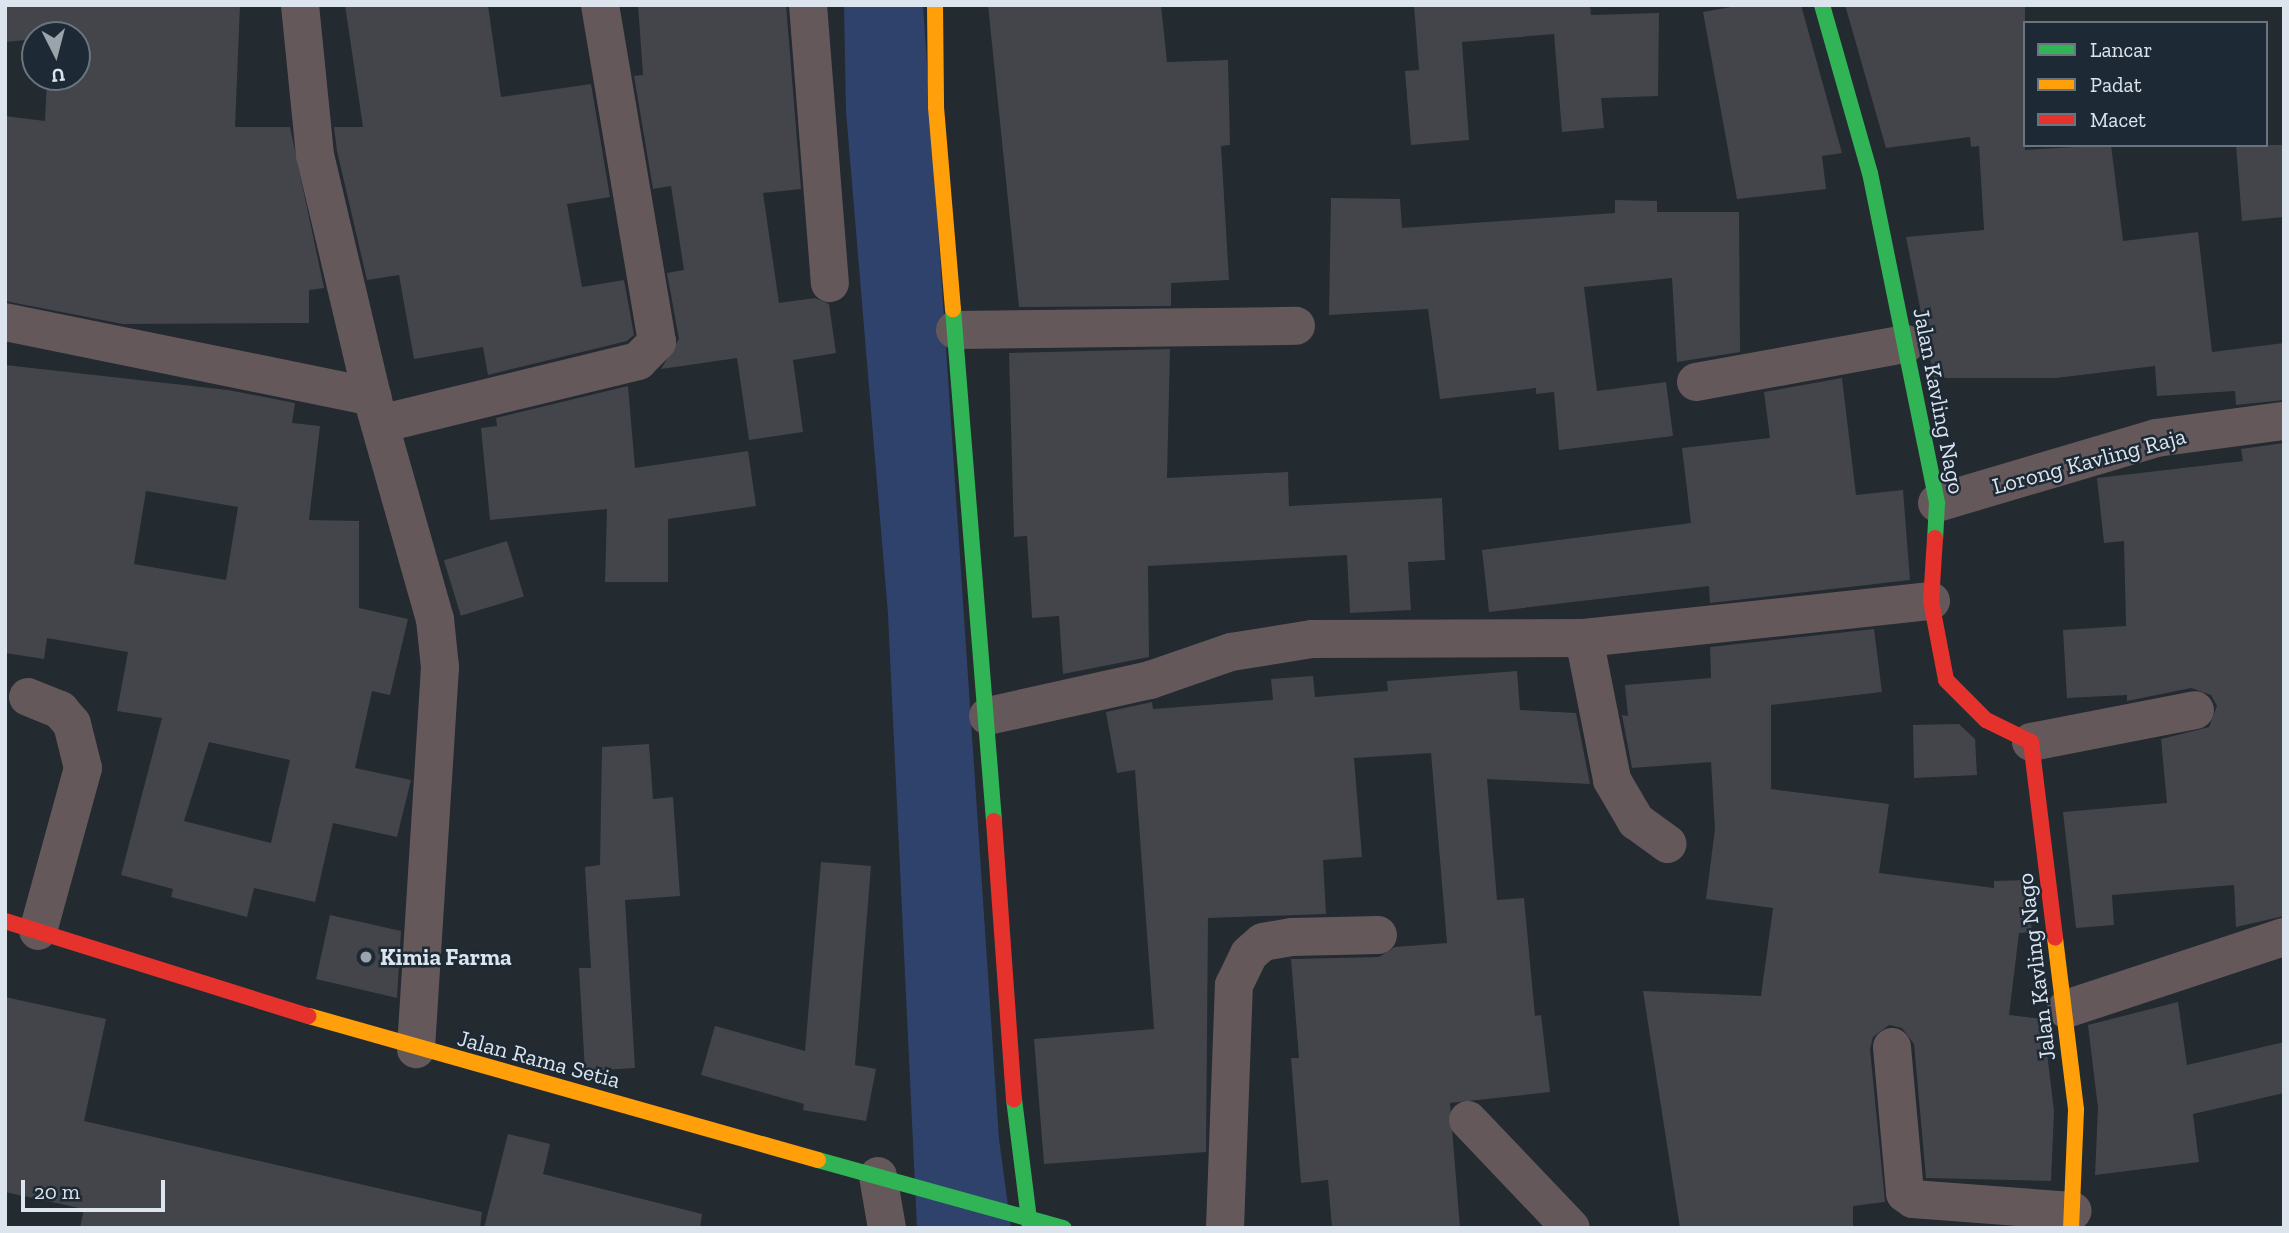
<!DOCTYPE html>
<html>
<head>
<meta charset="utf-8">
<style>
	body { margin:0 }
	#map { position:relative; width:2289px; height:1233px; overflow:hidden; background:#232a30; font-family:"Zilla Slab",serif }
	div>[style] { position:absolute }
	.water>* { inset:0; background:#2f426c }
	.building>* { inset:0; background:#43454a; transform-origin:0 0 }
	.street>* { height:38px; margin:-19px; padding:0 19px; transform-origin:19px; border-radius:19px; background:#65585a }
	.fast>* { height:16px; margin:-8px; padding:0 8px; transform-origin:8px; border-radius:8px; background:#30b455 }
	.slow>* { height:16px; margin:-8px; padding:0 8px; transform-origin:8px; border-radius:8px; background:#ff9f0a }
	.jam>* { height:16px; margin:-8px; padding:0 8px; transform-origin:8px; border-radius:8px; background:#e5322d }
	.dots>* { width:19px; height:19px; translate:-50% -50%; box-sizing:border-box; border:4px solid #1d2a36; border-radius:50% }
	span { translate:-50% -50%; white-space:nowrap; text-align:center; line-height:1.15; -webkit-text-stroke:5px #1d2a36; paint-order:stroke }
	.street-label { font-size:23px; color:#dce4ed }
	.poi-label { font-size:23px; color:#dce4ed; font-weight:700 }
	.left { translate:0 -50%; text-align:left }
	.frame { position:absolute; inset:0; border:7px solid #dce4ed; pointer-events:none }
	.legend { position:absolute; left:2023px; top:21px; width:245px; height:126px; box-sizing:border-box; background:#1d2a36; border:2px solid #69747f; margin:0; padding:9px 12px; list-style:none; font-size:21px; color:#dce4ed }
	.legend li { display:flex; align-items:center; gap:14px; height:35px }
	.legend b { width:35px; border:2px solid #69747f }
	.north { position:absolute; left:21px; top:21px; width:70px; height:70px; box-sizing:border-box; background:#1d2a36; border:2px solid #69747f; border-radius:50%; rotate:174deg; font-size:19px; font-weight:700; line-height:28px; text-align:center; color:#dce4ed }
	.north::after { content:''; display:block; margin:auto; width:24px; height:32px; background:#9ba3ab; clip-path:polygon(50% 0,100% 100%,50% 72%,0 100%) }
	.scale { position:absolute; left:21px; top:1180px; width:144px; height:32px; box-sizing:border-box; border:4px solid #dce4ed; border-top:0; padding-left:9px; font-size:21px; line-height:24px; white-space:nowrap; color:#dce4ed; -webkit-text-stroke:5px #1d2a36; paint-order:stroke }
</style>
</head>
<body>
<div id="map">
	<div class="water">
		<i style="clip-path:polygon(844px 5px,923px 5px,999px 1139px,1011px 1228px,917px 1228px,888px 614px,846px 111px)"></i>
	</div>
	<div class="building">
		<i style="clip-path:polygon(5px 5px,240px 5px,235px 127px,290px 127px,324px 288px,309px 290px,309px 323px,123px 324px,5px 301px,5px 116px,45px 121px,47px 77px,77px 77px,77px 35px,5px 42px)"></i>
		<i style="clip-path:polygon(345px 5px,488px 5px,501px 97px,591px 84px,610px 197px,567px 204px,582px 287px,624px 280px,634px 335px,627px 341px,488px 375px,483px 347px,414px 359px,399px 275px,367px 280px,337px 151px,334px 127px,363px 127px)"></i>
		<i style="clip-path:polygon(638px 5px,786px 5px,801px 189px,763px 193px,779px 303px,815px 298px,829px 304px,836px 353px,793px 360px,803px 432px,749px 440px,737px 358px,661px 369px,679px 339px,667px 273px,684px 270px,671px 186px,653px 189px,634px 76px,643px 75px)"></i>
		<i style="clip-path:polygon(988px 5px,1161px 5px,1167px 62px,1228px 60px,1230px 145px,1221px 146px,1229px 280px,1171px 283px,1171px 306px,1019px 307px)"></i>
		<i style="clip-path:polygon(1414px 5px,1590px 5px,1591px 15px,1659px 13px,1658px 96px,1601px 98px,1604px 128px,1562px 132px,1554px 34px,1462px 42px,1469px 140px,1411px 145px,1405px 71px,1419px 70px)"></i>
		<i style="clip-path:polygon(1742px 5px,1801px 5px,1842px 153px,1822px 156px,1826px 189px,1737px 199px,1703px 12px)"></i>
		<i style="clip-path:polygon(1845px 5px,2025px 5px,2025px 150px,2111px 145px,2123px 241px,2198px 232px,2212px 352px,2284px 343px,2284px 400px,2236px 405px,2235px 391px,2157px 396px,2155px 366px,2056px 378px,1934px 378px,1906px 237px,1984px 230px,1979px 146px,1971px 147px,1970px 137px,1886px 148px)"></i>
		<i style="clip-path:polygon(2236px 145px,2284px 145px,2284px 217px,2242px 221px)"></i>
		<i style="clip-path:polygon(1331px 198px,1400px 199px,1402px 228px,1615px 213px,1615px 200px,1657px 201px,1657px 212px,1739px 212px,1740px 352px,1677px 362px,1672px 278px,1584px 287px,1597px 391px,1666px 382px,1673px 436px,1559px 450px,1554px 392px,1536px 394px,1536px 388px,1440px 399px,1428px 309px,1329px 315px)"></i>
		<i style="clip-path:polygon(1170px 349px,1167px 478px,1288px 472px,1289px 506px,1442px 498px,1445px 560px,1408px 562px,1411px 610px,1350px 613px,1347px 555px,1148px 566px,1149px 657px,1063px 674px,1059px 616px,1032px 618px,1027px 536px,1014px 537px,1009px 353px)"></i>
		<i style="clip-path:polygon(evenodd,5px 365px,228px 390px,295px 403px,292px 423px,320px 426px,309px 520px,359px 521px,359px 608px,408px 619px,390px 695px,372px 691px,355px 768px,411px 780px,397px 837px,333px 823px,315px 902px,254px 888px,247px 917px,171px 897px,173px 889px,121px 875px,162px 718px,117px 711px,128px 652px,47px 638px,44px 659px,5px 653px,5px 365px,146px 491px,238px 507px,226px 580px,134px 564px,146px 491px,5px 365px,209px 742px,290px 760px,271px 843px,184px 821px,209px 742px)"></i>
		<i style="clip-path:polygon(1842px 378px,1856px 495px,1903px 490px,1910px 580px,1710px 603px,1709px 586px,1489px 612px,1482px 550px,1691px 523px,1682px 448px,1770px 438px,1764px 392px)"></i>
		<i style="clip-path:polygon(628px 386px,635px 468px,748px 451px,756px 506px,668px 519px,668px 582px,605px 582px,607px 509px,490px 520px,481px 428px,497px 426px,496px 418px)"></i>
		<i style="clip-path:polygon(2284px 443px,2284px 916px,2236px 927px,2234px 885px,2112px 895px,2114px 925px,2076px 928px,2063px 812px,2167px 803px,2161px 739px,2209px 727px,2217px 706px,2211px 695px,2191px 688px,2127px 701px,2127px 695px,2067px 698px,2063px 630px,2126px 626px,2124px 541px,2104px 543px,2097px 478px,2243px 461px,2241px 449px)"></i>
		<i style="left:507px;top:541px;width:58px;height:66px;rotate:73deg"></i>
		<i style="clip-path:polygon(1874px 629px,1882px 692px,1771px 705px,1771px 789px,1889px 804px,1879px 873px,1994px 888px,1994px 881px,2026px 880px,2032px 932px,2019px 933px,2009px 1015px,2043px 1019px,2054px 1111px,2051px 1181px,1926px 1178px,1914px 1044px,1902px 1028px,1889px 1025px,1873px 1037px,1870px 1049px,1885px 1202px,1853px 1206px,1853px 1228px,1680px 1228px,1643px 991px,1761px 996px,1773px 908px,1706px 899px,1715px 829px,1711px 762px,1632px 768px,1622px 715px,1628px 716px,1625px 685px,1711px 678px,1710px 647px)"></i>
		<i style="clip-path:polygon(1517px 671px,1520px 710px,1576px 713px,1590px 784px,1487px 779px,1497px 900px,1524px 898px,1535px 1016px,1541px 1015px,1550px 1092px,1450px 1103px,1460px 1228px,1332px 1228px,1328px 1180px,1301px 1183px,1291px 1058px,1299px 1058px,1291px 959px,1379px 957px,1395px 947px,1447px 943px,1431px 753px,1354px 758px,1362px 857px,1323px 860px,1326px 914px,1208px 918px,1206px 1152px,1044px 1164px,1034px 1039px,1154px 1029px,1135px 770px,1117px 773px,1106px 712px,1152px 702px,1153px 709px,1273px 700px,1271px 679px,1313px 676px,1315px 697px,1388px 691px,1387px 681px)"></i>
		<i style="clip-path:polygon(1959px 724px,1975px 739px,1977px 775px,1914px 778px,1913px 725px)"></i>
		<i style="clip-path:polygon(649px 744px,653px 799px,673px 797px,680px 896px,625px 900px,635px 1068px,585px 1071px,579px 968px,591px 968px,585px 867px,600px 865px,602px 747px)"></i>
		<i style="clip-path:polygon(821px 862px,871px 866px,855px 1065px,876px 1069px,866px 1121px,803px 1110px,804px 1104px,701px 1075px,715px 1026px,805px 1051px)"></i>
		<i style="clip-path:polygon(330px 915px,401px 931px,397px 998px,316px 979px)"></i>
		<i style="clip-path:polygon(5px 997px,106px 1019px,84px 1121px,482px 1212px,480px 1228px,80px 1228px,84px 1209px,5px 1192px)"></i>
		<i style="clip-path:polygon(2178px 1002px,2187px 1065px,2284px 1042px,2284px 1093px,2193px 1114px,2199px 1162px,2095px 1175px,2098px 1108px,2088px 1025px)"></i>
		<i style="clip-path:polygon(508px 1134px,550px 1144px,543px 1174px,702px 1214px,700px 1228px,484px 1228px)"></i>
	</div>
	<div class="street">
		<i style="left:300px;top:5px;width:151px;rotate:84.3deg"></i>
		<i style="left:315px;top:155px;width:249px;rotate:76.7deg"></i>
		<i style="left:372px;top:397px;width:231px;rotate:74.2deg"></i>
		<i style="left:435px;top:619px;width:48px;rotate:84.1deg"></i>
		<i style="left:440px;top:667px;width:383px;rotate:93.6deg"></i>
		<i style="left:808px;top:5px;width:279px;rotate:85.5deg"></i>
		<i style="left:5px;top:322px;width:375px;rotate:11.5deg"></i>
		<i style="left:955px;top:330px;width:341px;rotate:-0.7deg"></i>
		<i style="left:1696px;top:382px;width:213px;rotate:-10.3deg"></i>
		<i style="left:380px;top:424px;width:266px;rotate:-13.7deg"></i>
		<i style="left:638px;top:361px;width:27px;rotate:-45deg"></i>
		<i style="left:657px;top:342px;width:342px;rotate:-99.6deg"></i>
		<i style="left:1937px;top:503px;width:228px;rotate:-16.5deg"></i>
		<i style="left:2156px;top:438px;width:129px;rotate:-7.6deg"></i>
		<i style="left:1584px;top:638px;width:145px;rotate:78.8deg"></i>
		<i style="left:1612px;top:780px;width:48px;rotate:59.7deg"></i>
		<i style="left:1636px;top:821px;width:39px;rotate:36deg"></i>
		<i style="left:28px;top:697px;width:35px;rotate:22deg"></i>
		<i style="left:60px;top:710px;width:18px;rotate:49deg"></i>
		<i style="left:72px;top:724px;width:45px;rotate:76deg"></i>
		<i style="left:83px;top:768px;width:169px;rotate:105.4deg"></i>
		<i style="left:988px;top:716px;width:166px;rotate:-12.5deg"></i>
		<i style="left:1150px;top:680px;width:86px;rotate:-19.1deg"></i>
		<i style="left:1231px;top:652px;width:82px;rotate:-9.1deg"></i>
		<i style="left:1312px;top:639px;width:272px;rotate:-0.2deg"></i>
		<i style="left:1584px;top:638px;width:349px;rotate:-6.1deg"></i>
		<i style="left:2031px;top:742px;width:167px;rotate:-11deg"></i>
		<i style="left:2066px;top:1009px;width:230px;rotate:-18.3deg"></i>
		<i style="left:1892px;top:1047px;width:147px;rotate:84.9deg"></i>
		<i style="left:1905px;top:1193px;width:10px;rotate:37deg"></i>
		<i style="left:1913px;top:1199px;width:160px;rotate:4.3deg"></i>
		<i style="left:1468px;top:1120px;width:149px;rotate:46.4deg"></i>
		<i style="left:878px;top:1176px;width:53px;rotate:80.2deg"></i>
		<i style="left:1225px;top:1228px;width:243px;rotate:-87.9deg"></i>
		<i style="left:1234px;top:985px;width:34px;rotate:-64deg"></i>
		<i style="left:1249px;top:954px;width:18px;rotate:-41deg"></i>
		<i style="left:1263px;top:942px;width:29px;rotate:-10deg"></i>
		<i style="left:1292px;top:937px;width:86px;rotate:-1.3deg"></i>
	</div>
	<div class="fast">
		<i style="left:1822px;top:5px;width:175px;rotate:74.1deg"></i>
		<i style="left:1870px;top:173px;width:337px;rotate:78.5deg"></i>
		<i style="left:1937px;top:503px;width:35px;rotate:93deg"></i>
		<i style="left:953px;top:309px;width:514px;rotate:85.42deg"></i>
		<i style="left:1014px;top:1099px;width:130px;rotate:82.9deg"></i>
		<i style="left:818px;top:1160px;width:255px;rotate:15.5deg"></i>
	</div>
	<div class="slow">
		<i style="left:935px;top:5px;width:102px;rotate:89.4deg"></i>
		<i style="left:936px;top:107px;width:203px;rotate:85.2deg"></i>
		<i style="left:2055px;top:938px;width:173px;rotate:83deg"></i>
		<i style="left:2076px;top:1110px;width:118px;rotate:92.4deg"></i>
		<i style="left:309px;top:1016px;width:529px;rotate:15.8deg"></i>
	</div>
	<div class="jam">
		<i style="left:1935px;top:538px;width:63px;rotate:93.6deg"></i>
		<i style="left:1931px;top:601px;width:80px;rotate:79.2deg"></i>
		<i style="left:1946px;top:680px;width:57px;rotate:45deg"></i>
		<i style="left:1986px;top:720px;width:50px;rotate:26.1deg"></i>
		<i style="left:2031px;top:742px;width:197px;rotate:83deg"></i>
		<i style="left:994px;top:821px;width:279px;rotate:85.9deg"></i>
		<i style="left:5px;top:921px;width:318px;rotate:17.4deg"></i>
	</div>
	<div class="dots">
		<i style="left:366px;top:957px;background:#9ba3ab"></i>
	</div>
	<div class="street-label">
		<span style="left:1939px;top:401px;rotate:79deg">Jalan Kavling Nago</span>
		<span style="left:2089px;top:461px;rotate:-15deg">Lorong Kavling Raja</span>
		<span style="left:2036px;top:967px;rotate:-97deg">Jalan Kavling Nago</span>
		<span style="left:539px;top:1059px;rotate:15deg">Jalan Rama Setia</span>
	</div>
	<div class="poi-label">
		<span class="left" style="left:380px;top:957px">Kimia Farma</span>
	</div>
	<div class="frame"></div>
	<ul class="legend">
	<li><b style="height:9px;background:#30b455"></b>Lancar</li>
	<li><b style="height:9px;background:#ff9f0a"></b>Padat</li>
	<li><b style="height:9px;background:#e5322d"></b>Macet</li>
	</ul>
	<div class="north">U</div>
	<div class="scale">20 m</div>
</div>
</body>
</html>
